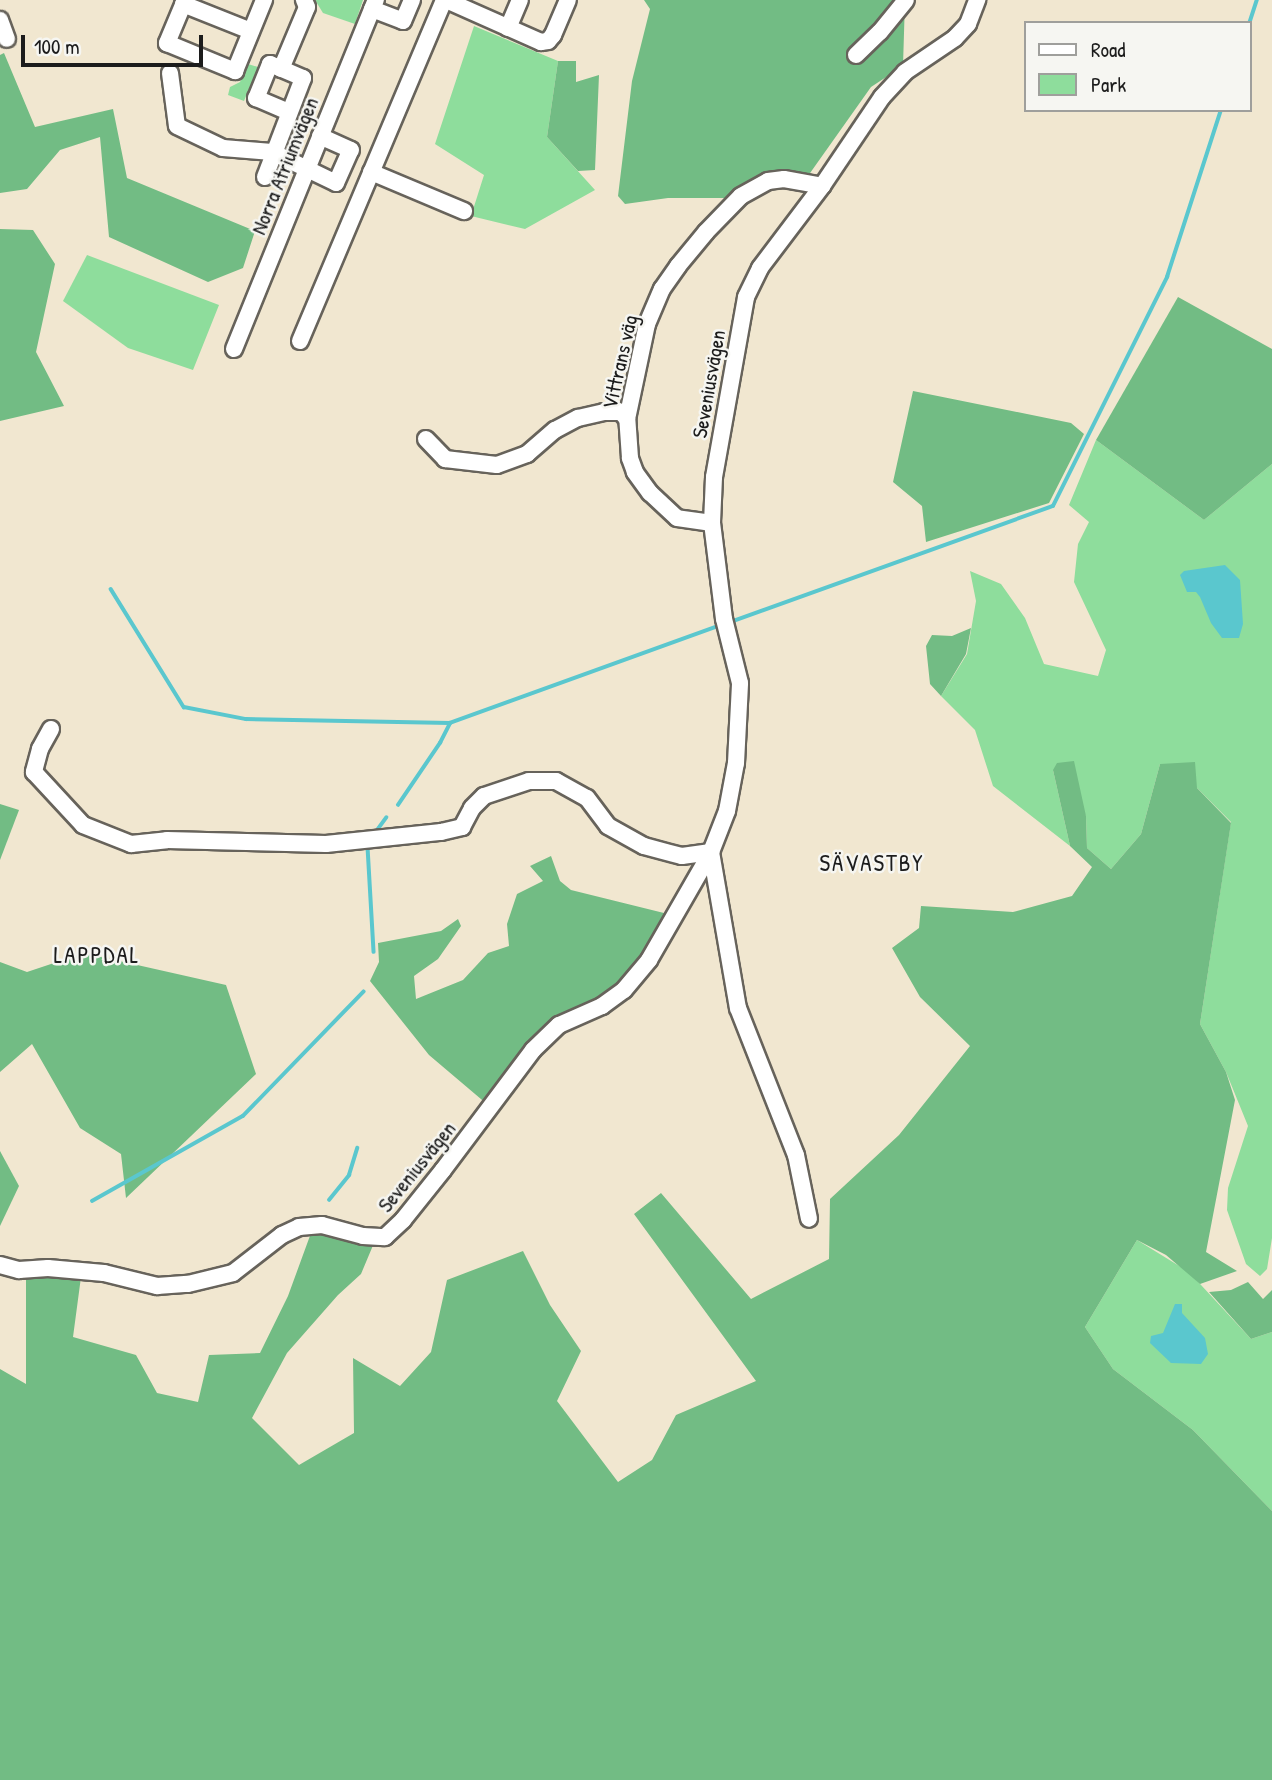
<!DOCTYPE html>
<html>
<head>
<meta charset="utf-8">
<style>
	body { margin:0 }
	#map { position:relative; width:1272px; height:1780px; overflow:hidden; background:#f1e7d0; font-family:"Patrick Hand",sans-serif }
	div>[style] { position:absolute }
	.green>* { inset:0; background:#8edd9c }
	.forest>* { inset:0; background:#72bc84 }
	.water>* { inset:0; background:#5ac7ce }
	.stream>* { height:3.5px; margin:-1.75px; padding:0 1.75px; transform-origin:1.75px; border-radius:1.75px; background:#5ac7ce }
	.roads { filter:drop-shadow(2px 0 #67635b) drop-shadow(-2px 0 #67635b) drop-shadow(0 2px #67635b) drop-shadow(0 -2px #67635b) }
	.minor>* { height:16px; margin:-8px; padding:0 8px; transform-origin:8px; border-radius:8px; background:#fff }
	span { translate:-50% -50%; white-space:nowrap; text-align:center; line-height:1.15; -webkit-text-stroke:5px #f6f6f2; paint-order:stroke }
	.street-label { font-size:21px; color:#1c1c1c }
	.neighbourhood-label { font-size:23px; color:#1c1c1c; letter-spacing:2px }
	.legend { position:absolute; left:1024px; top:21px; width:228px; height:91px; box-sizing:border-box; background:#f6f6f2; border:2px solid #9f9f9c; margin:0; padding:9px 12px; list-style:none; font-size:21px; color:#1c1c1c }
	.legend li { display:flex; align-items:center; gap:14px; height:35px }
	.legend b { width:35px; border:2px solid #9f9f9c }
	.scale { position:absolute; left:21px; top:35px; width:182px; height:32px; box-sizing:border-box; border:4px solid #1c1c1c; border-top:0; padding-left:9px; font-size:21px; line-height:24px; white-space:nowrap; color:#1c1c1c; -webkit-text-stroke:5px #f6f6f2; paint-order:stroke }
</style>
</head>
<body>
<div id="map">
	<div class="green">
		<i style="clip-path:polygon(315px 0,363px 0,355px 24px,323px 13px)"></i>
		<i style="clip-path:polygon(474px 26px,558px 61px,547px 137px,595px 190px,525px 229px,471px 216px,484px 175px,435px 144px)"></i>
		<i style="clip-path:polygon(248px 64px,258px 67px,244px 101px,228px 95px,230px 87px,240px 82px)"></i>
		<i style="clip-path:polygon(87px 255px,219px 305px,193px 370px,128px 348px,63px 301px)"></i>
		<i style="clip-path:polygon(1096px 440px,1204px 520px,1272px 464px,1272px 1238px,1267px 1269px,1260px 1276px,1246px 1264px,1227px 1210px,1228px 1188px,1248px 1126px,1226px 1072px,1200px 1024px,1231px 822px,1197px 788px,1160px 764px,1141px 834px,1111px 869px,1087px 848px,1086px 816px,1053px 770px,1070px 846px,993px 786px,975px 730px,941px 696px,967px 654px,976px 601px,970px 571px,1001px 584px,1025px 618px,1044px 664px,1098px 676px,1106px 650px,1074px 582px,1078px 544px,1089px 522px,1069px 505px)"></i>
		<i style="clip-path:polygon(1137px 1240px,1189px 1272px,1251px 1339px,1272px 1332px,1272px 1511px,1193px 1430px,1113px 1369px,1085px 1327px)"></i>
	</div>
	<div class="forest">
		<i style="clip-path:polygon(644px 0,905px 0,903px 66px,871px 87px,803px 183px,775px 185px,731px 198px,668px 198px,625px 204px,618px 196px,632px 81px,650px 9px)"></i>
		<i style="clip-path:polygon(4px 53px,35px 127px,113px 109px,127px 178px,255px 231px,243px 268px,208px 282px,109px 237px,100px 137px,60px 150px,27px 189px,0 193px,0 55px)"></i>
		<i style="clip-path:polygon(558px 61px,576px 61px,576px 82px,599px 75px,595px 170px,578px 171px,547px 137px)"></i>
		<i style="clip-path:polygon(0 229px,33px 230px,55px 264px,36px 352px,64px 406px,0 421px)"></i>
		<i style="clip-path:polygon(1178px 297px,1272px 349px,1272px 464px,1204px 520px,1096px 440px)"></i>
		<i style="clip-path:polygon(913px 391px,1071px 423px,1084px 434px,1049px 503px,926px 542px,922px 506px,893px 482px)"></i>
		<i style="clip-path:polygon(971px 628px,966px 654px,941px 696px,930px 684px,926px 646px,932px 635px,952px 636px)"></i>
		<i style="clip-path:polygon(1074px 761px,1086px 816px,1087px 848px,1111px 869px,1141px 834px,1160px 764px,1195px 762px,1197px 788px,1231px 823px,1200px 1024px,1226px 1072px,1235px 1100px,1206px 1252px,1237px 1271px,1200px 1284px,1166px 1255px,1137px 1240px,1085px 1327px,1113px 1369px,1193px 1430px,1272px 1511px,1272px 1780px,0 1780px,0 1369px,26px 1384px,26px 1276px,52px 1274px,81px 1277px,73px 1337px,136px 1355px,157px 1393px,198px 1402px,209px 1355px,260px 1353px,288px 1296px,311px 1233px,339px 1233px,374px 1243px,361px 1274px,338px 1295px,287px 1353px,252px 1418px,299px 1465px,354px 1433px,353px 1358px,400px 1386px,431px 1352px,447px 1280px,523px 1251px,550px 1305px,581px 1351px,557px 1401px,618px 1482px,652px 1460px,676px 1415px,756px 1381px,634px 1214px,661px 1193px,751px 1299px,829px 1259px,830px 1199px,899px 1135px,970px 1046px,920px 997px,892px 948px,919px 928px,921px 906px,1013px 912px,1072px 896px,1092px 867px,1070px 846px,1053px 770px,1057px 763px)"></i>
		<i style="clip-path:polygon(0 804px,19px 810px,0 860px)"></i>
		<i style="clip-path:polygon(551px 856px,560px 881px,571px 890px,672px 915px,634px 975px,602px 1000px,571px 1011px,542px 1028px,488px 1105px,429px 1055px,370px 981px,379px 962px,378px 943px,441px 931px,458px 919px,461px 926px,438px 959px,414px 976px,416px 999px,463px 980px,488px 953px,509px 946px,507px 924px,517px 894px,543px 881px,530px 866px)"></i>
		<i style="clip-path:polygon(84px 953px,226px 985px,256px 1074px,126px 1198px,121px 1154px,80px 1128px,32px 1044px,0 1072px,0 962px,27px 972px)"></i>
		<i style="clip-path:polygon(0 1151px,19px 1186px,0 1226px)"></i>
		<i style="clip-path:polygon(1248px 1282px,1263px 1299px,1272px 1290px,1272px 1332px,1251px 1339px,1209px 1292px,1231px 1290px)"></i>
	</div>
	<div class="water">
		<i style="clip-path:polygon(1225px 565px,1240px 580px,1243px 624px,1239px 638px,1222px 638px,1211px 623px,1200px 597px,1196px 592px,1187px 592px,1180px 575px,1184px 571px)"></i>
		<i style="clip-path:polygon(1175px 1304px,1182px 1304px,1182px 1313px,1205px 1338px,1208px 1354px,1201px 1364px,1171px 1363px,1150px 1343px,1151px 1336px,1163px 1333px)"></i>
	</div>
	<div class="stream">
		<i style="left:1249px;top:24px;width:25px;rotate:-72deg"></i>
		<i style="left:111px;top:589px;width:139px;rotate:58.3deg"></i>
		<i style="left:184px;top:707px;width:63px;rotate:11deg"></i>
		<i style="left:246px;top:719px;width:204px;rotate:1.1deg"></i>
		<i style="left:450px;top:723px;width:288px;rotate:-19.9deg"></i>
		<i style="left:728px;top:623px;width:345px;rotate:-19.8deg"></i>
		<i style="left:1053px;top:506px;width:256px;rotate:-63.5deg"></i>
		<i style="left:1167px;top:277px;width:176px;rotate:-72.1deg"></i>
		<i style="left:398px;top:805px;width:75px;rotate:-55.9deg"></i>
		<i style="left:440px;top:743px;width:22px;rotate:-63deg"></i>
		<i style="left:375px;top:833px;width:19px;rotate:-54deg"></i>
		<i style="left:368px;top:847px;width:105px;rotate:86.7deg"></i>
		<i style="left:329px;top:1200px;width:32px;rotate:-51deg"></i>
		<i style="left:349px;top:1175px;width:28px;rotate:-73deg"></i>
		<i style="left:92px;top:1201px;width:173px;rotate:-29.4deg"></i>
		<i style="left:243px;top:1116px;width:173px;rotate:-45.9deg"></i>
	</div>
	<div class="roads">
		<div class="minor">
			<i style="left:185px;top:0;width:47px;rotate:112.7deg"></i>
			<i style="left:167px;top:43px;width:74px;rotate:22.4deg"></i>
			<i style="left:235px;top:71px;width:77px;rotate:-67.8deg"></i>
			<i style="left:446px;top:0;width:104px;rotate:23.9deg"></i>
			<i style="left:541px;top:42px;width:7px;rotate:-8deg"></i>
			<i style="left:548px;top:41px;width:8px;rotate:-50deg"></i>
			<i style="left:553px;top:35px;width:38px;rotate:-67deg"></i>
			<i style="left:183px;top:4px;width:73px;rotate:21.7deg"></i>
			<i style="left:372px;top:9px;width:33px;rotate:21deg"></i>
			<i style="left:403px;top:21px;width:23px;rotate:-67deg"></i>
			<i style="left:0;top:20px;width:20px;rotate:70deg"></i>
			<i style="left:508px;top:28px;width:30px;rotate:-67deg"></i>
			<i style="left:856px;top:55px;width:33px;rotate:-44deg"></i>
			<i style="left:880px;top:32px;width:41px;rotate:-50.9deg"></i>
			<i style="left:281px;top:69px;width:67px;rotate:-67.2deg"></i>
			<i style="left:307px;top:7px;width:8px;rotate:-113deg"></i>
			<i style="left:170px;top:73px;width:53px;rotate:82.5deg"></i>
			<i style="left:177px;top:126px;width:51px;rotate:25.6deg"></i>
			<i style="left:223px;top:148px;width:49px;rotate:4.7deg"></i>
			<i style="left:272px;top:152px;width:71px;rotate:25.8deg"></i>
			<i style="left:336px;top:183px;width:36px;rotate:-66deg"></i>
			<i style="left:351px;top:150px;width:34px;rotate:-156deg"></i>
			<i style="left:371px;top:172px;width:101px;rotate:22.8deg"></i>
			<i style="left:265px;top:177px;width:106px;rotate:-69deg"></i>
			<i style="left:303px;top:78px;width:36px;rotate:-157deg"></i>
			<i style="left:270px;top:64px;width:37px;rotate:112deg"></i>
			<i style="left:256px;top:98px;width:36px;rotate:23deg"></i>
			<i style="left:300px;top:341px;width:370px;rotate:-67.1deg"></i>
			<i style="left:234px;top:349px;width:377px;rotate:-67.9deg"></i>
			<i style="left:426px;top:439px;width:28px;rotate:46deg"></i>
			<i style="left:445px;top:459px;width:52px;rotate:6.6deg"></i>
			<i style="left:497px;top:465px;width:32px;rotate:-20deg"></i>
			<i style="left:527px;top:454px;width:37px;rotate:-41deg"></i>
			<i style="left:555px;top:430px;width:26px;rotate:-28deg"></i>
			<i style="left:578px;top:418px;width:27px;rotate:-13deg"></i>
			<i style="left:604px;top:412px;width:17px"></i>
			<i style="left:621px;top:412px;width:9px;rotate:49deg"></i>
			<i style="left:712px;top:523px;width:35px;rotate:-172deg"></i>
			<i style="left:677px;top:518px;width:37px;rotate:-137deg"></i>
			<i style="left:650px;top:493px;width:26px;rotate:-126deg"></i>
			<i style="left:635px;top:472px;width:15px;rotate:-110deg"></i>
			<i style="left:630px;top:458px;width:39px;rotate:-94deg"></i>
			<i style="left:627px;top:419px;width:97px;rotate:-78.1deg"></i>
			<i style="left:647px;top:324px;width:38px;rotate:-67deg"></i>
			<i style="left:662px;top:289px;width:28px;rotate:-55deg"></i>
			<i style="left:678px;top:266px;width:44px;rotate:-50.5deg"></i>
			<i style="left:706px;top:232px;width:50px;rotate:-45.8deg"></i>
			<i style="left:741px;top:196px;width:31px;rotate:-29deg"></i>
			<i style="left:768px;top:181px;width:16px;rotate:-7deg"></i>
			<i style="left:784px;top:179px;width:39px;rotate:10deg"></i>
			<i style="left:51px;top:729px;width:23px;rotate:119deg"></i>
			<i style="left:40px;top:749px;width:24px;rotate:105deg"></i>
			<i style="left:34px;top:772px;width:72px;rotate:47.2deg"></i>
			<i style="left:83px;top:825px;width:52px;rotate:21.6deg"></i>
			<i style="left:131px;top:844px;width:36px;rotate:-6deg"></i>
			<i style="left:167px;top:840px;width:159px;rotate:1.4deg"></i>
			<i style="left:326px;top:844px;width:116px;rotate:-6deg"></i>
			<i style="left:441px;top:832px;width:22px;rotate:-13deg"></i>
			<i style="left:462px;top:827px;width:21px;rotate:-62deg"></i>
			<i style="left:472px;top:808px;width:17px;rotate:-45deg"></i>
			<i style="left:484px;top:796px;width:47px;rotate:-18.4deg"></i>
			<i style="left:529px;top:781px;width:27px"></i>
			<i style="left:556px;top:781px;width:35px;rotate:29deg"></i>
			<i style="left:587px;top:798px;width:35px;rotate:53deg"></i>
			<i style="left:608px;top:826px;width:41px;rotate:29.1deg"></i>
			<i style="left:644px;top:846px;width:39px;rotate:15deg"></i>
			<i style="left:682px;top:856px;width:29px;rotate:-8deg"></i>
			<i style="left:711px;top:852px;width:158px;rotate:80.2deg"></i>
			<i style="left:738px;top:1008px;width:158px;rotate:68.5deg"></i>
			<i style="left:796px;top:1155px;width:65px;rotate:78.5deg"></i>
			<i style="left:0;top:1265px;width:20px;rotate:15deg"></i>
			<i style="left:19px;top:1270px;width:29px;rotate:-4deg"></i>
			<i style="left:48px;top:1268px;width:56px;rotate:5.1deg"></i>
			<i style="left:104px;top:1273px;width:55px;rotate:13.8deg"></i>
			<i style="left:157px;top:1286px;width:31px;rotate:-4deg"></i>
			<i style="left:188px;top:1284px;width:46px;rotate:-13.7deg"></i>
			<i style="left:233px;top:1273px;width:62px;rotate:-37.8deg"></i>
			<i style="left:282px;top:1235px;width:19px;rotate:-25deg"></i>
			<i style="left:299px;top:1227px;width:23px;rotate:-5deg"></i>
			<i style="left:322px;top:1225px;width:42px;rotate:15deg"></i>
			<i style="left:363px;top:1236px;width:22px;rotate:3deg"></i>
			<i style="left:385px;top:1237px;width:25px;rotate:-43deg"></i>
			<i style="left:403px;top:1220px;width:64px;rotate:-51.3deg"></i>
			<i style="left:443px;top:1170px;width:150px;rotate:-53.1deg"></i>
			<i style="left:533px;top:1050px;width:36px;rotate:-44deg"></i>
			<i style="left:559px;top:1025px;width:47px;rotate:-23.8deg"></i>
			<i style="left:602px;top:1006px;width:27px;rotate:-36deg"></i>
			<i style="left:624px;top:990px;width:39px;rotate:-50deg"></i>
			<i style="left:649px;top:960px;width:125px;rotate:-60.1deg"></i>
			<i style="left:711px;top:852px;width:44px;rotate:-68.7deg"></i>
			<i style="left:727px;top:811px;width:49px;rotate:-79.4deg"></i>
			<i style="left:736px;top:763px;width:80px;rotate:-87.1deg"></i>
			<i style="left:740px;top:683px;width:66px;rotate:-104deg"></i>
			<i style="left:724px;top:619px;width:97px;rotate:-97.1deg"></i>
			<i style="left:712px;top:523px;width:46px;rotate:-87.5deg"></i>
			<i style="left:714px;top:477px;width:183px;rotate:-79.9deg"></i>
			<i style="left:746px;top:297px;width:32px;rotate:-64deg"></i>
			<i style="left:760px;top:268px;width:103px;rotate:-52.9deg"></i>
			<i style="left:822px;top:186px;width:107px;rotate:-56deg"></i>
			<i style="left:882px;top:97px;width:34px;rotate:-47deg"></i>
			<i style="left:905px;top:72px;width:60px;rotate:-34.2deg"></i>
			<i style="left:955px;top:38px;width:19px;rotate:-47deg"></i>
			<i style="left:968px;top:24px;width:26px;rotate:-69deg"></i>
		</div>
	</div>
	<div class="street-label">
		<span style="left:285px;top:166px;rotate:-68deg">Norra Atriumvägen</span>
		<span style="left:620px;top:362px;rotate:-77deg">Vittrans väg</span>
		<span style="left:709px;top:384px;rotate:-80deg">Seveniusvägen</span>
		<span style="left:417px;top:1167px;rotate:-51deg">Seveniusvägen</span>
	</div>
	<div class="neighbourhood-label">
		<span style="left:872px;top:863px">SÄVASTBY</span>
		<span style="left:97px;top:955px">LAPPDAL</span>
	</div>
	<ul class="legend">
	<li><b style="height:9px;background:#fff"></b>Road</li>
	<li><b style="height:19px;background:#8edd9c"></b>Park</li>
	</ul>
	<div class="scale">100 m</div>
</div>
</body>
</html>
